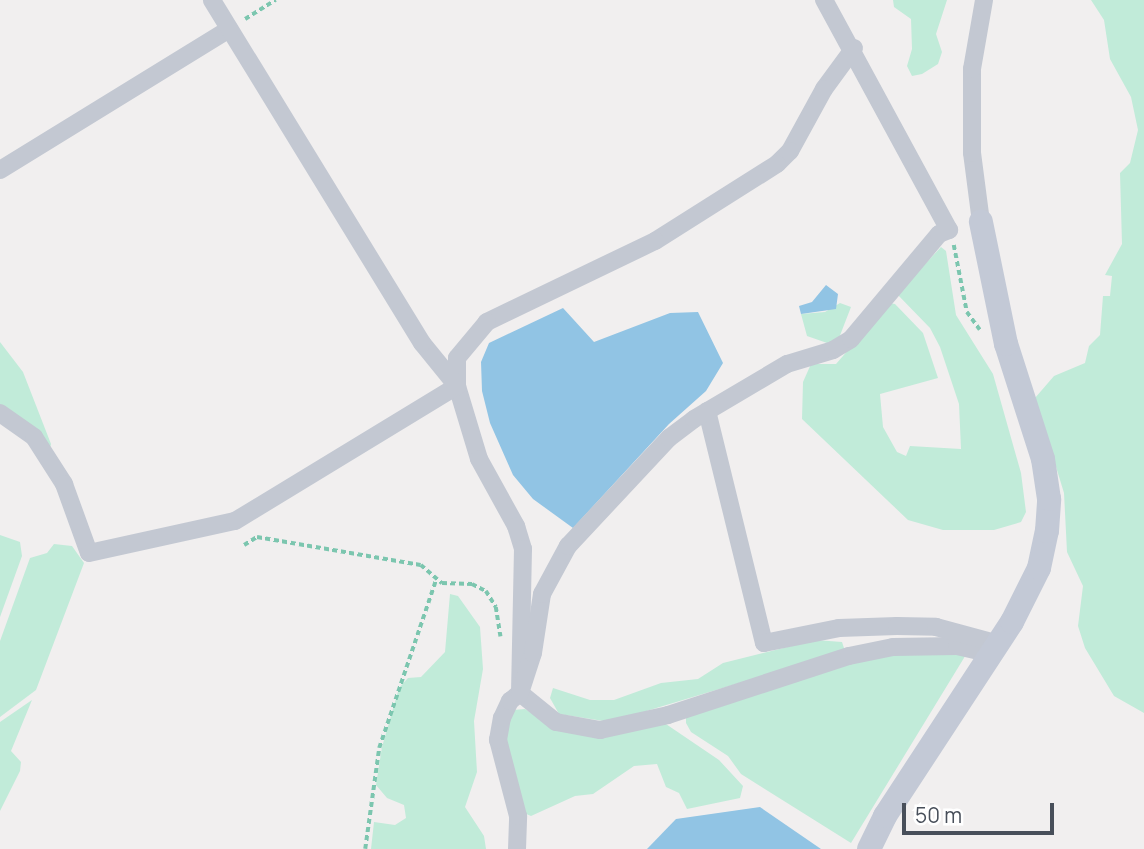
<!DOCTYPE html>
<html>
<head>
<meta charset="utf-8">
<style>
	body { margin:0 }
	#map { position:relative; width:1144px; height:849px; overflow:hidden; background:#f1efef; font-family:Manrope,sans-serif }
	div>[style] { position:absolute }
	.green>* { inset:0; background:#c1ebd9 }
	.water>* { inset:0; background:#91c4e4 }
	.path>* { height:3.5px; margin-top:-1.75px; transform-origin:0; background:repeating-linear-gradient(90deg,#7cc6af 0 5px,transparent 0 8.5px) }
	.street>* { height:18px; margin:-9px; padding:0 9px; transform-origin:9px; border-radius:9px; background:#c3c8d2 }
	.secondary>* { height:24px; margin:-12px; padding:0 12px; transform-origin:12px; border-radius:12px; background:#c3c9d6 }
	span { translate:-50% -50%; white-space:nowrap; text-align:center; line-height:1.15; -webkit-text-stroke:5px #fff; paint-order:stroke }
	.scale { position:absolute; left:902px; top:803px; width:152px; height:32px; box-sizing:border-box; border:4px solid #484f5a; border-top:0; padding-left:9px; font-size:21px; line-height:24px; white-space:nowrap; color:#484f5a; -webkit-text-stroke:5px #fff; paint-order:stroke }
</style>
</head>
<body>
<div id="map">
	<div class="green">
		<i style="clip-path:polygon(893px 0,947px 0,936px 34px,942px 52px,938px 64px,922px 74px,912px 76px,907px 66px,912px 49px,911px 19px,894px 7px)"></i>
		<i style="clip-path:polygon(1091px 0,1144px 0,1144px 713px,1114px 696px,1085px 648px,1078px 626px,1083px 586px,1067px 552px,1064px 493px,1035px 398px,1054px 376px,1085px 363px,1089px 346px,1100px 335px,1103px 296px,1110px 296px,1112px 276px,1105px 275px,1122px 244px,1120px 173px,1130px 163px,1138px 130px,1131px 97px,1110px 59px,1104px 20px)"></i>
		<i style="clip-path:polygon(941px 247px,946px 251px,956px 315px,993px 374px,1021px 473px,1026px 512px,1021px 522px,994px 530px,943px 530px,908px 520px,802px 419px,803px 382px,811px 364px,836px 364px,889px 303px,895px 304px,923px 333px,938px 378px,880px 394px,883px 427px,897px 452px,906px 456px,910px 446px,961px 449px,959px 404px,940px 347px,930px 328px,897px 294px)"></i>
		<i style="clip-path:polygon(840px 303px,851px 307px,839px 338px,830px 344px,807px 336px,801px 314px,825px 312px)"></i>
		<i style="clip-path:polygon(0 342px,23px 372px,51px 444px,49px 452px,0 409px)"></i>
		<i style="clip-path:polygon(0 535px,20px 542px,22px 556px,0 617px)"></i>
		<i style="clip-path:polygon(54px 544px,72px 546px,84px 563px,36px 690px,0 717px,0 641px,30px 558px,47px 553px)"></i>
		<i style="clip-path:polygon(450px 594px,458px 596px,480px 627px,483px 669px,474px 721px,477px 772px,465px 807px,484px 836px,486px 849px,371px 849px,374px 822px,395px 825px,406px 818px,404px 805px,387px 798px,376px 785px,382px 747px,399px 688px,408px 678px,421px 677px,445px 652px)"></i>
		<i style="clip-path:polygon(816px 640px,842px 642px,845px 651px,610px 722px,559px 714px,550px 698px,553px 688px,590px 700px,614px 700px,661px 683px,698px 679px,723px 663px)"></i>
		<i style="clip-path:polygon(886px 652px,967px 653px,851px 843px,741px 774px,728px 756px,691px 732px,686px 723px,686px 717px)"></i>
		<i style="clip-path:polygon(32px 700px,11px 751px,21px 762px,20px 771px,0 811px,0 722px)"></i>
		<i style="clip-path:polygon(525px 709px,553px 726px,660px 720px,719px 760px,743px 786px,740px 798px,687px 809px,679px 793px,666px 787px,657px 764px,634px 766px,593px 794px,575px 796px,531px 816px,524px 813px,505px 750px,507px 721px,513px 710px)"></i>
	</div>
	<div class="water">
		<i style="clip-path:polygon(826px 285px,838px 294px,836px 309px,801px 314px,799px 306px,812px 302px)"></i>
		<i style="clip-path:polygon(563px 308px,594px 342px,670px 313px,698px 312px,723px 363px,706px 391px,669px 424px,573px 528px,533px 499px,513px 475px,490px 423px,482px 391px,481px 362px,489px 343px)"></i>
		<i style="clip-path:polygon(760px 807px,821px 849px,647px 849px,676px 819px)"></i>
	</div>
	<div class="path">
		<i style="left:245px;top:19px;width:36px;rotate:-32deg"></i>
		<i style="left:954px;top:245px;width:68px;rotate:79deg"></i>
		<i style="left:967px;top:312px;width:22px;rotate:54deg"></i>
		<i style="left:244px;top:545px;width:15px;rotate:-32deg"></i>
		<i style="left:257px;top:537px;width:166px;rotate:9.7deg"></i>
		<i style="left:421px;top:565px;width:28px;rotate:41deg"></i>
		<i style="left:442px;top:583px;width:30px;rotate:2deg"></i>
		<i style="left:472px;top:584px;width:16px;rotate:27deg"></i>
		<i style="left:486px;top:591px;width:19px;rotate:58deg"></i>
		<i style="left:496px;top:607px;width:30px;rotate:81deg"></i>
		<i style="left:365px;top:849px;width:102px;rotate:-82.1deg"></i>
		<i style="left:379px;top:748px;width:177px;rotate:-71.3deg"></i>
	</div>
	<div class="street">
		<i style="left:854px;top:48px;width:51px;rotate:126.2deg"></i>
		<i style="left:824px;top:89px;width:71px;rotate:118.7deg"></i>
		<i style="left:790px;top:151px;width:18px;rotate:135deg"></i>
		<i style="left:777px;top:164px;width:144px;rotate:147.7deg"></i>
		<i style="left:655px;top:241px;width:187px;rotate:154.3deg"></i>
		<i style="left:487px;top:322px;width:47px;rotate:129.8deg"></i>
		<i style="left:457px;top:358px;width:28px;rotate:90deg"></i>
		<i style="left:457px;top:386px;width:76px;rotate:73.2deg"></i>
		<i style="left:479px;top:459px;width:77px;rotate:61.1deg"></i>
		<i style="left:516px;top:526px;width:24px;rotate:73deg"></i>
		<i style="left:523px;top:549px;width:144px;rotate:91.2deg"></i>
		<i style="left:520px;top:693px;width:46px;rotate:38.9deg"></i>
		<i style="left:556px;top:722px;width:45px;rotate:10.3deg"></i>
		<i style="left:600px;top:730px;width:70px;rotate:-12.4deg"></i>
		<i style="left:668px;top:715px;width:190px;rotate:-18.1deg"></i>
		<i style="left:849px;top:656px;width:45px;rotate:-11.6deg"></i>
		<i style="left:893px;top:647px;width:64px;rotate:-0.9deg"></i>
		<i style="left:957px;top:646px;width:37px;rotate:13deg"></i>
		<i style="left:0;top:170px;width:269px;rotate:-31.6deg"></i>
		<i style="left:981px;top:222px;width:70px;rotate:-97.4deg"></i>
		<i style="left:972px;top:153px;width:84px;rotate:-90deg"></i>
		<i style="left:972px;top:69px;width:70px;rotate:-80.1deg"></i>
		<i style="left:707px;top:411px;width:239px;rotate:76.2deg"></i>
		<i style="left:764px;top:643px;width:76px;rotate:-11.3deg"></i>
		<i style="left:839px;top:628px;width:58px;rotate:-2deg"></i>
		<i style="left:897px;top:626px;width:39px;rotate:1deg"></i>
		<i style="left:936px;top:627px;width:65px;rotate:15.1deg"></i>
		<i style="left:0;top:413px;width:42px;rotate:35.2deg"></i>
		<i style="left:34px;top:437px;width:56px;rotate:57.4deg"></i>
		<i style="left:64px;top:484px;width:73px;rotate:70.1deg"></i>
		<i style="left:89px;top:553px;width:149px;rotate:-12.4deg"></i>
		<i style="left:235px;top:521px;width:260px;rotate:-31.3deg"></i>
		<i style="left:457px;top:386px;width:55px;rotate:-129.1deg"></i>
		<i style="left:422px;top:343px;width:402px;rotate:-121.5deg"></i>
		<i style="left:517px;top:849px;width:33px;rotate:-88deg"></i>
		<i style="left:518px;top:816px;width:79px;rotate:-104.7deg"></i>
		<i style="left:498px;top:740px;width:22px;rotate:-80deg"></i>
		<i style="left:502px;top:718px;width:19px;rotate:-65deg"></i>
		<i style="left:510px;top:701px;width:13px;rotate:-39deg"></i>
		<i style="left:520px;top:693px;width:42px;rotate:-72deg"></i>
		<i style="left:533px;top:653px;width:60px;rotate:-81.3deg"></i>
		<i style="left:542px;top:594px;width:55px;rotate:-61.6deg"></i>
		<i style="left:568px;top:546px;width:148px;rotate:-46.9deg"></i>
		<i style="left:669px;top:438px;width:31px;rotate:-37deg"></i>
		<i style="left:694px;top:419px;width:108px;rotate:-30.6deg"></i>
		<i style="left:787px;top:364px;width:48px;rotate:-16.9deg"></i>
		<i style="left:833px;top:350px;width:21px;rotate:-31deg"></i>
		<i style="left:851px;top:339px;width:137px;rotate:-50deg"></i>
		<i style="left:939px;top:234px;width:11px;rotate:-22deg"></i>
		<i style="left:949px;top:230px;width:262px;rotate:-118.5deg"></i>
	</div>
	<div class="secondary">
		<i style="left:869px;top:849px;width:37px;rotate:-64deg"></i>
		<i style="left:885px;top:816px;width:232px;rotate:-56.8deg"></i>
		<i style="left:1012px;top:622px;width:60px;rotate:-63.4deg"></i>
		<i style="left:1039px;top:568px;width:38px;rotate:-78deg"></i>
		<i style="left:1047px;top:531px;width:32px;rotate:-86deg"></i>
		<i style="left:1049px;top:499px;width:40px;rotate:-98.5deg"></i>
		<i style="left:1043px;top:459px;width:121px;rotate:-107.8deg"></i>
		<i style="left:1006px;top:344px;width:125px;rotate:-101.6deg"></i>
	</div>
	<div class="scale">50 m</div>
</div>
</body>
</html>
